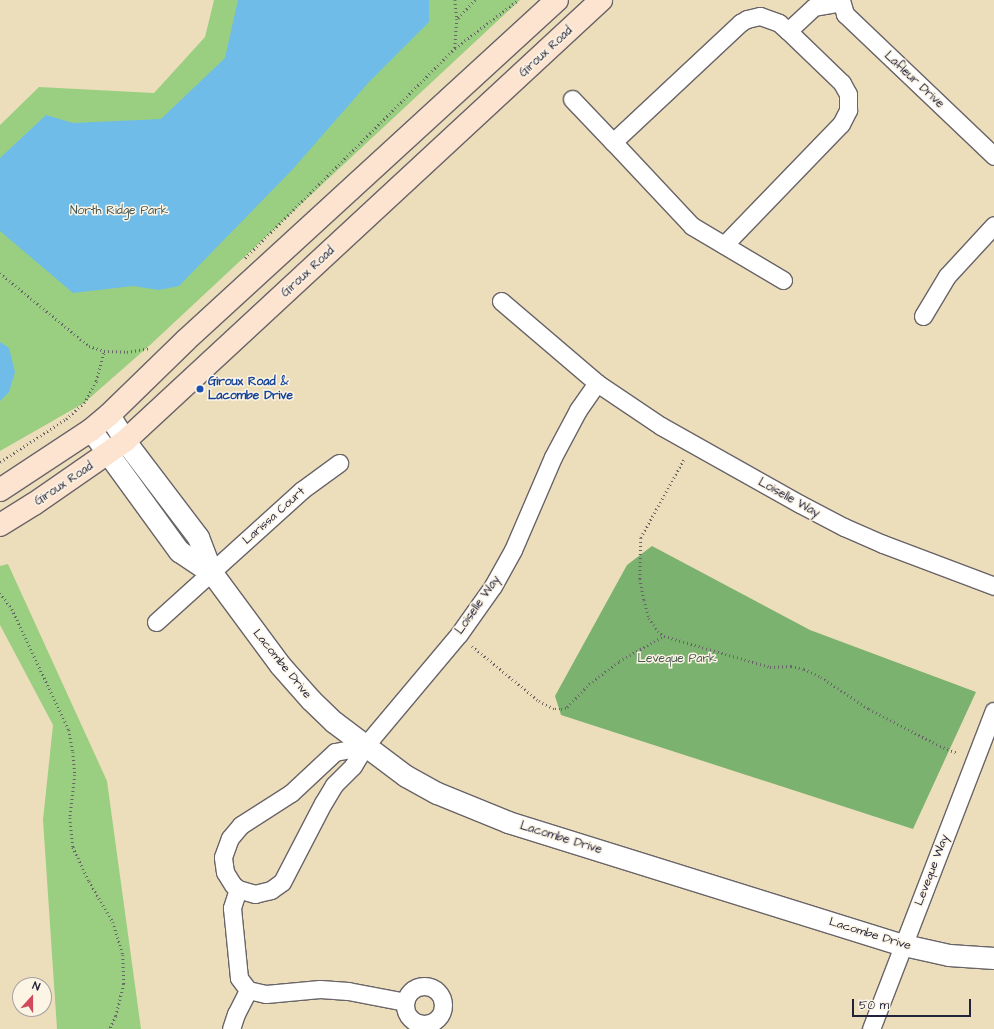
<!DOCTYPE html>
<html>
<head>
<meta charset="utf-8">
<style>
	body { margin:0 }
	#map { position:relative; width:994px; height:1029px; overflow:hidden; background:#eddebb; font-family:"Architects Daughter",sans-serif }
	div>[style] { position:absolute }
	.green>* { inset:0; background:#9acf81 }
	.forest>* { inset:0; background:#7bb26f }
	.water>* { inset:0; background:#6fbce9 }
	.path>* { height:2.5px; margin-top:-1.25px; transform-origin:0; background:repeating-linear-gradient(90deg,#696468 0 1px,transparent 0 4px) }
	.roads { filter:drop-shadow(1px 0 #696468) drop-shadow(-1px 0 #696468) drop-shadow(0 1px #696468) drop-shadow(0 -1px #696468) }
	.minor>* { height:17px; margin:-8.5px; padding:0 8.5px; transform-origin:8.5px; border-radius:8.5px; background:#fff }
	.minor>.ring { margin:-8.5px; padding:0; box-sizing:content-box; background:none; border:17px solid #fff; border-radius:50% }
	.tertiary>* { height:21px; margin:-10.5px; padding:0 10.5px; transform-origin:10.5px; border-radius:10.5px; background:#fff }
	.secondary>* { height:22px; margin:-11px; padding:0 11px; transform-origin:11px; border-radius:11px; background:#fde4d0 }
	.dots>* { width:11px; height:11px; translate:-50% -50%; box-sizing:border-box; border:2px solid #fcf5e5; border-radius:50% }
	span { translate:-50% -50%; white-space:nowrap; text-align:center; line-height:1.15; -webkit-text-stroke:3px #fcf5e5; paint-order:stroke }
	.street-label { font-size:12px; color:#22223b }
	.park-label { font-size:12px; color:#465650 }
	.transit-label { font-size:12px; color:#164399; font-weight:700 }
	.left { translate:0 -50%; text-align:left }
	.north { position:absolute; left:12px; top:977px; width:40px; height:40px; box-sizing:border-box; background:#fcf5e5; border:1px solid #a5a1a1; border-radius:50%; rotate:21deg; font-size:11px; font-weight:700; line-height:16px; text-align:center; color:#22223b }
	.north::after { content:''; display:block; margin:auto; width:14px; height:18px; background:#d1495b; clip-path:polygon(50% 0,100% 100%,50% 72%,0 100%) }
	.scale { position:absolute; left:852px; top:999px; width:119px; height:18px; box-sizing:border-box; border:2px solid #22223b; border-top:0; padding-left:5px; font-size:12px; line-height:14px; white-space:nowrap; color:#22223b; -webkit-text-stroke:3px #fcf5e5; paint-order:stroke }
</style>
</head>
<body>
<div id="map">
	<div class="green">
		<i style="clip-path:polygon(214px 0,520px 0,150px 345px,84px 403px,0 451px,0 125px,39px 87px,154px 93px,205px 37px)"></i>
		<i style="clip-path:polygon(8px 564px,107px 781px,141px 1029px,57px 1029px,43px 820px,53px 725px,0 625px,0 566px)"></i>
	</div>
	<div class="forest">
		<i style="clip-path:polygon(652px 546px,810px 630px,976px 692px,913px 829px,561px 715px,555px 696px,627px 565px)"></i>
	</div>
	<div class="water">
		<i style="clip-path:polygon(238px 0,429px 0,429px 22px,369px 82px,292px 170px,179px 286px,159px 290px,133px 286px,73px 293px,0 231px,0 158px,46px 115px,73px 123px,161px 119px,225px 58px)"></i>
		<i style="clip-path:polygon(0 342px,9px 348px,15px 372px,9px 392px,0 401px)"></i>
	</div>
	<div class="path">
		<i style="left:455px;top:0;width:19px;rotate:84deg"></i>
		<i style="left:457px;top:19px;width:29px;rotate:94deg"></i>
		<i style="left:458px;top:18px;width:25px;rotate:-47deg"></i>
		<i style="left:245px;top:258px;width:297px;rotate:-45deg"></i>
		<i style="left:455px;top:48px;width:79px;rotate:-37.3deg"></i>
		<i style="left:0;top:273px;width:115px;rotate:39.4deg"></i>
		<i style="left:89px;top:346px;width:16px;rotate:18deg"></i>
		<i style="left:684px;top:460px;width:89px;rotate:118.9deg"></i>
		<i style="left:641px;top:538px;width:41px;rotate:91.4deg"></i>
		<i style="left:640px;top:579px;width:21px;rotate:79deg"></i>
		<i style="left:644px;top:600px;width:19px;rotate:74deg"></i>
		<i style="left:649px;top:618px;width:16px;rotate:55deg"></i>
		<i style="left:658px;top:631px;width:8px;rotate:40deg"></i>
		<i style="left:664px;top:636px;width:110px;rotate:16.3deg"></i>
		<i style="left:770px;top:667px;width:21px;rotate:-3deg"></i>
		<i style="left:791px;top:666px;width:13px;rotate:13deg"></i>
		<i style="left:804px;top:669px;width:19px;rotate:25deg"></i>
		<i style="left:821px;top:677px;width:58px;rotate:33.7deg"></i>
		<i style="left:869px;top:709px;width:80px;rotate:27.5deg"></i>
		<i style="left:940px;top:746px;width:19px;rotate:21deg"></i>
		<i style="left:0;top:462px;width:79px;rotate:-33.1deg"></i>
		<i style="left:66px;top:419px;width:24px;rotate:-42deg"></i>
		<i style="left:84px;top:403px;width:25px;rotate:-61deg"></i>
		<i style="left:96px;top:381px;width:31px;rotate:-75deg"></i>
		<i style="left:104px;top:351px;width:23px;rotate:2deg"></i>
		<i style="left:127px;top:352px;width:23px;rotate:-10deg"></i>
		<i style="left:0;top:593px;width:20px;rotate:53deg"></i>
		<i style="left:12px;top:609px;width:134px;rotate:64.8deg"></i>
		<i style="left:69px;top:730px;width:22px;rotate:80deg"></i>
		<i style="left:73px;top:752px;width:23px;rotate:85deg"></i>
		<i style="left:75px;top:775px;width:43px;rotate:96.6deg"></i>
		<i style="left:70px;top:818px;width:29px;rotate:84deg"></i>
		<i style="left:73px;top:847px;width:38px;rotate:65deg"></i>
		<i style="left:89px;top:881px;width:48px;rotate:59.7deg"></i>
		<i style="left:113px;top:922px;width:34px;rotate:73deg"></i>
		<i style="left:123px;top:955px;width:29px;rotate:88deg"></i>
		<i style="left:124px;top:984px;width:33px;rotate:104deg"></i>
		<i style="left:116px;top:1016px;width:14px;rotate:115deg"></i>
		<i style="left:472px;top:646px;width:87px;rotate:39.4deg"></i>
		<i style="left:539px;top:701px;width:18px;rotate:27deg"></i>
		<i style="left:555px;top:709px;width:6px"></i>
		<i style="left:561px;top:709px;width:6px;rotate:-18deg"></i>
		<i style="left:567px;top:707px;width:32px;rotate:-46deg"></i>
		<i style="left:589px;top:684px;width:38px;rotate:-37deg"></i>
		<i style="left:619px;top:661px;width:51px;rotate:-29.1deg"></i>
	</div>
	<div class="roads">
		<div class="minor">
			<i style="left:841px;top:0;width:15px;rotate:74deg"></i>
			<i style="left:845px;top:14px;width:206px;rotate:43.6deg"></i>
			<i style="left:572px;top:99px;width:59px;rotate:46.4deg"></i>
			<i style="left:724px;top:245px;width:168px;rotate:-46deg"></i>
			<i style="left:841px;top:124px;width:16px;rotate:-63deg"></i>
			<i style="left:848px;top:110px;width:16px;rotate:-90deg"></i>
			<i style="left:848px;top:94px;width:13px;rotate:-119deg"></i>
			<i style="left:842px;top:83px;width:75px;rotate:-136.1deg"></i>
			<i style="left:783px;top:280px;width:106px;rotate:-149.3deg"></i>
			<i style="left:692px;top:226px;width:115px;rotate:-133.2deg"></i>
			<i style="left:613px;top:142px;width:174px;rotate:-43.1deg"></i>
			<i style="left:740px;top:23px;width:8px;rotate:-30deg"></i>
			<i style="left:747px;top:19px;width:13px;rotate:-13deg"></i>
			<i style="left:760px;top:16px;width:20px;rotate:20deg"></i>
			<i style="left:779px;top:23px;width:12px;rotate:42deg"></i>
			<i style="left:788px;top:31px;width:35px;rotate:-43deg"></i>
			<i style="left:814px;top:7px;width:27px;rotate:-10deg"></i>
			<i style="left:501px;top:301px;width:126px;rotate:40.5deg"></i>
			<i style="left:597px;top:383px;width:77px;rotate:33.9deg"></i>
			<i style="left:661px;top:426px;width:159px;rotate:29.3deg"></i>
			<i style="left:800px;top:504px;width:50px;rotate:27.6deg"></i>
			<i style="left:844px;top:527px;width:43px;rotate:23.6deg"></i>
			<i style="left:883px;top:544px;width:119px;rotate:20.7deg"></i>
			<i style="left:923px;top:316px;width:47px;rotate:-59deg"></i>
			<i style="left:947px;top:276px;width:69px;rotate:-47.3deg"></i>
			<i style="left:156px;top:622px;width:197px;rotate:-42.1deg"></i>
			<i style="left:302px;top:490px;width:46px;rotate:-36.1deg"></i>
			<i style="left:365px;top:746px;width:146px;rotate:-50deg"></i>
			<i style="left:459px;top:634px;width:59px;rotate:-54.7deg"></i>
			<i style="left:493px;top:586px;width:41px;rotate:-60.9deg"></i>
			<i style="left:513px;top:550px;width:101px;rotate:-66.7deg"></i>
			<i style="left:553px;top:457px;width:53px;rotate:-62deg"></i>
			<i style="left:578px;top:410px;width:33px;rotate:-55deg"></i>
			<i style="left:365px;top:746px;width:23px;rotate:121deg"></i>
			<i style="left:353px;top:766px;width:27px;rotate:135deg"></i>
			<i style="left:334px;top:785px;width:21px;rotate:121deg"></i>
			<i style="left:323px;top:803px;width:89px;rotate:117.4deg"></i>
			<i style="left:282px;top:882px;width:14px;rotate:144deg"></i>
			<i style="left:271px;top:890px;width:16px;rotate:166deg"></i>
			<i style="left:255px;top:894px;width:18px;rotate:-164deg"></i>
			<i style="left:238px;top:889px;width:6px;rotate:-141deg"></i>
			<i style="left:233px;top:885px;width:15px;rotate:-122deg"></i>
			<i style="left:225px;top:872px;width:15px;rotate:-98deg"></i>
			<i style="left:223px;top:857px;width:20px;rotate:-70deg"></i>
			<i style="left:230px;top:838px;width:17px;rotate:-50deg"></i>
			<i style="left:241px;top:825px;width:59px;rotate:-32.6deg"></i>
			<i style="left:291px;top:793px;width:60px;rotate:-43deg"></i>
			<i style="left:335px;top:752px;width:31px;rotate:-11deg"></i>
			<i style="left:238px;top:889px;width:20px;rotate:108deg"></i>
			<i style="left:232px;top:908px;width:70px;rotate:84.3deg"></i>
			<i style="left:239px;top:978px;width:15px;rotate:53deg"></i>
			<i style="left:248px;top:990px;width:18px;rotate:13deg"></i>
			<i style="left:266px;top:994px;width:54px;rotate:-5.3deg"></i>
			<i style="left:320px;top:989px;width:28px;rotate:4deg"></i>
			<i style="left:348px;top:991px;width:58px;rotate:10.9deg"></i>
			<i class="ring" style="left:405px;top:986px;width:21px;height:21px"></i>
			<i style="left:231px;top:1029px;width:16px;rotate:-72deg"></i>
			<i style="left:236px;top:1014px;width:27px;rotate:-63deg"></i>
			<i style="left:871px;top:1029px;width:341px;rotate:-68.9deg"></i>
		</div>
		<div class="tertiary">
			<i style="left:109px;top:415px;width:31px;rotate:58deg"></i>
			<i style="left:125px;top:441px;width:121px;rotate:52.8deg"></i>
			<i style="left:198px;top:537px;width:39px;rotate:69deg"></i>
			<i style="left:212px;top:573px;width:114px;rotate:53.5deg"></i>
			<i style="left:280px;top:665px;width:47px;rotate:48.5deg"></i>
			<i style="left:311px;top:700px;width:32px;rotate:44deg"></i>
			<i style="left:334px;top:722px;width:90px;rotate:36.9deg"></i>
			<i style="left:406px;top:776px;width:35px;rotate:29deg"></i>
			<i style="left:437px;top:793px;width:77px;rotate:22.2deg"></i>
			<i style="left:508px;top:822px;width:415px;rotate:17.3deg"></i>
			<i style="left:904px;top:945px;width:46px;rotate:12.5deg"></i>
			<i style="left:949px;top:955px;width:45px;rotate:3.8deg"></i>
			<i style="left:91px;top:430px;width:150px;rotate:54deg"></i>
			<i style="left:179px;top:551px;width:40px;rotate:34deg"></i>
		</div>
		<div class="secondary">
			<i style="left:0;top:490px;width:109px;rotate:-33.4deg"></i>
			<i style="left:91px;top:430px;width:23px;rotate:-40deg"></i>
			<i style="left:109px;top:415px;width:107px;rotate:-44.2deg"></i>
			<i style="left:186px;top:340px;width:503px;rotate:-42.5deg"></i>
			<i style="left:0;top:525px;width:40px;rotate:-32deg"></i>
			<i style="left:34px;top:504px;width:111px;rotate:-34.7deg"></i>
			<i style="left:125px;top:441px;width:649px;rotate:-42.81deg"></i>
		</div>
	</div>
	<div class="dots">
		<i style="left:200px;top:389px;background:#1a4fb4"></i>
	</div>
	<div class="street-label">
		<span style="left:546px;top:52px;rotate:-43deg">Giroux Road</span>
		<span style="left:914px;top:80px;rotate:43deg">Lafleur Drive</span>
		<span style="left:308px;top:272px;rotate:-43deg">Giroux Road</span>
		<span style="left:64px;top:484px;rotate:-34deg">Giroux Road</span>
		<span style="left:789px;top:498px;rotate:29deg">Loiselle Way</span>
		<span style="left:274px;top:516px;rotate:-42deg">Larissa Court</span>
		<span style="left:478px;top:605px;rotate:-55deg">Loiselle Way</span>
		<span style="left:282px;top:664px;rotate:51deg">Lacombe Drive</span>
		<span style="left:561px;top:838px;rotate:17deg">Lacombe Drive</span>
		<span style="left:932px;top:870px;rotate:-69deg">Leveque Way</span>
		<span style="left:870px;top:934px;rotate:17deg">Lacombe Drive</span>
	</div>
	<div class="park-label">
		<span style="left:119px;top:211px">North Ridge Park</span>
		<span style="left:677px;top:659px">Leveque Park</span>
	</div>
	<div class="transit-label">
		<span class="left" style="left:208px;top:389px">Giroux Road &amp;<br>Lacombe Drive</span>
	</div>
	<div class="north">N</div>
	<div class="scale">50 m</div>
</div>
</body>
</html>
